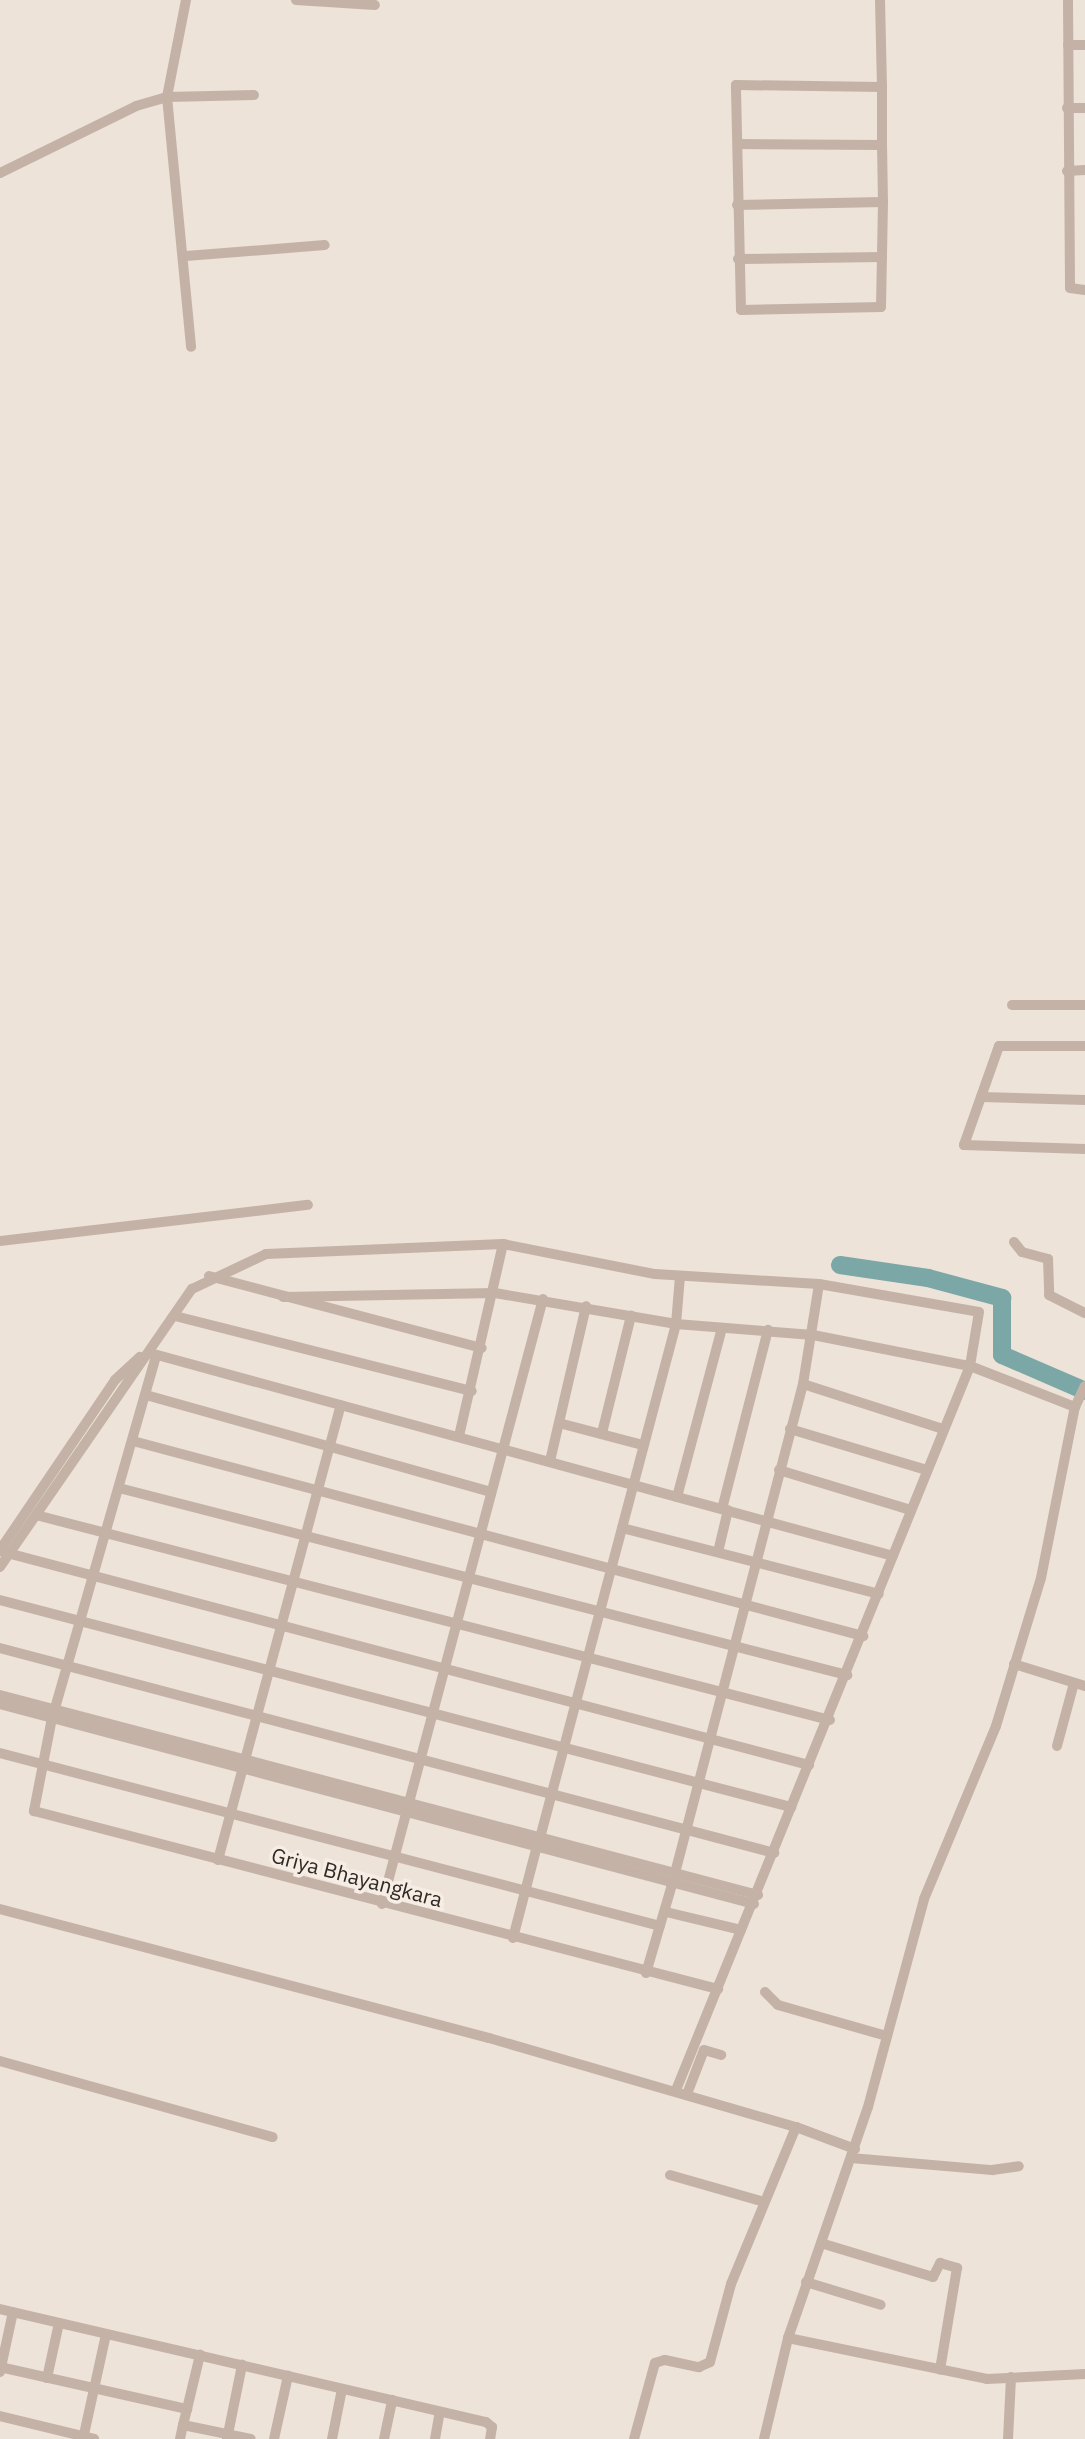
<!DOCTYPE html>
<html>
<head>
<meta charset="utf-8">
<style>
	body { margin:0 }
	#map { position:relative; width:1085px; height:2439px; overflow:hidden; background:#ede3d9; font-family:"IBM Plex Sans",sans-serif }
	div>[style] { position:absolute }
	.river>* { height:18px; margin:-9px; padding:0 9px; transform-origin:9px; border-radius:9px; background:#7ba7a6 }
	.minor>* { height:10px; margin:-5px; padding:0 5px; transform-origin:5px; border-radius:5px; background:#c4b2a7 }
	span { translate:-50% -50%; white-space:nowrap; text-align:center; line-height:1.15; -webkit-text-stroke:7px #f6ede4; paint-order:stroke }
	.street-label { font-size:21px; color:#312926 }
</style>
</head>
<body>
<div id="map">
	<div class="river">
		<i style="left:840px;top:1265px;width:89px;rotate:8.4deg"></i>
		<i style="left:928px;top:1278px;width:77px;rotate:15.1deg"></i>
		<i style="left:1002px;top:1298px;width:57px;rotate:90deg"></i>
		<i style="left:1002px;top:1355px;width:90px;rotate:23.4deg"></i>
	</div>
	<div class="minor">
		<i style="left:186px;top:0;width:99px;rotate:101.1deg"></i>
		<i style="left:167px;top:97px;width:251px;rotate:84.5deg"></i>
		<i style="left:296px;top:0;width:79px;rotate:3.6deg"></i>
		<i style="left:880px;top:0;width:87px;rotate:88.7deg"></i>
		<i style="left:882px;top:87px;width:58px;rotate:90deg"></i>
		<i style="left:882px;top:145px;width:57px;rotate:89deg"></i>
		<i style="left:883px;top:202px;width:105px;rotate:91.1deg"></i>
		<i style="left:881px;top:307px;width:140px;rotate:178.8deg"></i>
		<i style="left:741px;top:310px;width:225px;rotate:-91.3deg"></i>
		<i style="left:736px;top:85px;width:146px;rotate:0.8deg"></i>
		<i style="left:1068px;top:0;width:288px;rotate:89.6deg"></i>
		<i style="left:1070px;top:288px;width:15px;rotate:8deg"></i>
		<i style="left:1068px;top:45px;width:17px"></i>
		<i style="left:1067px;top:108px;width:18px"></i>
		<i style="left:738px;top:144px;width:144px;rotate:0.4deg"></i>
		<i style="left:1067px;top:171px;width:18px;rotate:-3deg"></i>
		<i style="left:0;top:173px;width:152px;rotate:-26.2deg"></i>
		<i style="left:136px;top:106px;width:32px;rotate:-16deg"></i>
		<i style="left:167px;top:97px;width:87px;rotate:-1.3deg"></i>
		<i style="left:737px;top:205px;width:146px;rotate:-1.2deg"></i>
		<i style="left:186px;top:256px;width:139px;rotate:-4.5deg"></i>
		<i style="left:738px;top:259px;width:144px;rotate:-0.8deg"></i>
		<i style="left:1012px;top:1005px;width:73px"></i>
		<i style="left:1085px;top:1046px;width:86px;rotate:180deg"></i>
		<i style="left:999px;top:1046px;width:105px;rotate:109.5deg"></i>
		<i style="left:964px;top:1145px;width:121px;rotate:1.9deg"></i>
		<i style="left:981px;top:1097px;width:104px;rotate:1.7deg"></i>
		<i style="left:0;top:1241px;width:310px;rotate:-6.7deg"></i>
		<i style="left:1014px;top:1242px;width:13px;rotate:51deg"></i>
		<i style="left:1022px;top:1252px;width:27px;rotate:15deg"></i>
		<i style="left:1048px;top:1259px;width:36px;rotate:88deg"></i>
		<i style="left:1049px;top:1295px;width:40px;rotate:26.6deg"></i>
		<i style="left:209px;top:1276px;width:282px;rotate:14.8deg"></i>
		<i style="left:283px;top:1297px;width:212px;rotate:-1.1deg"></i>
		<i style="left:495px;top:1293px;width:184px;rotate:9.7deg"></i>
		<i style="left:676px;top:1324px;width:137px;rotate:4.6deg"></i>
		<i style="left:813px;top:1335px;width:160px;rotate:11.2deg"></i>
		<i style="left:970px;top:1366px;width:113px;rotate:21.3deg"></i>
		<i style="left:175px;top:1316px;width:306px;rotate:14.2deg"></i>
		<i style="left:150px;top:1353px;width:770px;rotate:15.28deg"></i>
		<i style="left:156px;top:1356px;width:377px;rotate:106deg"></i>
		<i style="left:52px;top:1718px;width:95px;rotate:101deg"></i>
		<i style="left:34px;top:1811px;width:707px;rotate:14.59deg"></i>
		<i style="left:803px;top:1384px;width:147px;rotate:17.8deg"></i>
		<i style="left:146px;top:1395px;width:358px;rotate:15.7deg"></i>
		<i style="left:559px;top:1423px;width:87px;rotate:14.7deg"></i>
		<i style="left:790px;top:1429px;width:143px;rotate:16.7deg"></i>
		<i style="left:602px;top:1433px;width:121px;rotate:-76.1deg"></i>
		<i style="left:459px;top:1436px;width:197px;rotate:-77.1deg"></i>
		<i style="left:133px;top:1441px;width:756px;rotate:14.96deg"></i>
		<i style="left:550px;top:1461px;width:159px;rotate:-76.9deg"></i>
		<i style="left:779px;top:1470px;width:138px;rotate:16.9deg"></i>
		<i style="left:119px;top:1488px;width:752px;rotate:14.41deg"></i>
		<i style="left:677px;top:1497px;width:175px;rotate:-75.1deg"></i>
		<i style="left:722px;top:1509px;width:185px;rotate:-75.6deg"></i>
		<i style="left:36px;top:1515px;width:820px;rotate:14.48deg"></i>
		<i style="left:622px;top:1528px;width:265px;rotate:14.4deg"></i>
		<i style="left:0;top:1550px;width:205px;rotate:-55.9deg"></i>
		<i style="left:115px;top:1380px;width:34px;rotate:-43deg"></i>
		<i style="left:0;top:1551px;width:837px;rotate:14.82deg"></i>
		<i style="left:718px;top:1552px;width:43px;rotate:-76.6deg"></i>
		<i style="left:0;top:1567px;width:338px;rotate:-55.4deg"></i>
		<i style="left:192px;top:1289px;width:82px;rotate:-25.3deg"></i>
		<i style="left:266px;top:1254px;width:237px;rotate:-2.4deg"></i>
		<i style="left:503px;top:1244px;width:155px;rotate:11.2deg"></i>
		<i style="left:655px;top:1274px;width:164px;rotate:3.5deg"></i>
		<i style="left:819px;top:1284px;width:162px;rotate:9.9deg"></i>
		<i style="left:979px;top:1312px;width:55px;rotate:99.5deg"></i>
		<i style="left:970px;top:1366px;width:781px;rotate:112.1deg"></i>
		<i style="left:0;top:1600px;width:818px;rotate:14.67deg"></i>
		<i style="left:0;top:1648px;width:801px;rotate:14.83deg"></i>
		<i style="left:1014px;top:1664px;width:74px;rotate:17.2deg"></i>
		<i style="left:0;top:1695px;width:784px;rotate:14.78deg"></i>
		<i style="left:0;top:1704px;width:780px;rotate:14.86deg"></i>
		<i style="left:1057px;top:1746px;width:65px;rotate:-74.9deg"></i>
		<i style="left:0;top:1753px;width:682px;rotate:14.69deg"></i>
		<i style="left:540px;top:1838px;width:532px;rotate:-75.18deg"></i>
		<i style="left:676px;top:1324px;width:48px;rotate:-85.2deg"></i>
		<i style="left:218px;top:1860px;width:471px;rotate:-74.9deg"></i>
		<i style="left:675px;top:1873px;width:505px;rotate:-75.33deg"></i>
		<i style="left:803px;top:1384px;width:101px;rotate:-80.9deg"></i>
		<i style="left:382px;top:1904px;width:626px;rotate:-75.1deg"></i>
		<i style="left:0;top:1909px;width:506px;rotate:14.78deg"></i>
		<i style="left:489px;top:2038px;width:320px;rotate:16.2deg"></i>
		<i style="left:666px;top:1912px;width:77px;rotate:13.5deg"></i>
		<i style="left:513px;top:1938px;width:95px;rotate:-75.4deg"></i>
		<i style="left:646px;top:1973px;width:96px;rotate:-73.6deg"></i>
		<i style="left:765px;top:1992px;width:18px;rotate:45deg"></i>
		<i style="left:778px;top:2005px;width:113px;rotate:15.9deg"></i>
		<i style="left:0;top:2061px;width:283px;rotate:15.6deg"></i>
		<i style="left:687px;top:2094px;width:47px;rotate:-68.9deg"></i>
		<i style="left:704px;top:2050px;width:18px;rotate:16deg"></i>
		<i style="left:851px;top:2158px;width:142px;rotate:4.9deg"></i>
		<i style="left:992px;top:2170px;width:27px;rotate:-8deg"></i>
		<i style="left:670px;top:2175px;width:98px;rotate:16deg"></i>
		<i style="left:824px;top:2244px;width:114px;rotate:16.8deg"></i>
		<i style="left:933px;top:2277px;width:16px;rotate:-63deg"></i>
		<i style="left:940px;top:2263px;width:18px;rotate:16deg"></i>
		<i style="left:957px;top:2268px;width:103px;rotate:99.5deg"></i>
		<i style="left:806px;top:2282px;width:78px;rotate:17deg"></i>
		<i style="left:0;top:2309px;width:499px;rotate:13.1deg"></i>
		<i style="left:486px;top:2422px;width:8px;rotate:40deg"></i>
		<i style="left:492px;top:2427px;width:12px;rotate:99deg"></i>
		<i style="left:788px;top:2338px;width:203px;rotate:11.6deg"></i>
		<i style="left:987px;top:2379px;width:98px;rotate:-2.9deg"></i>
		<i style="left:0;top:2367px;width:192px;rotate:12.7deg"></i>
		<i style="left:187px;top:2409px;width:16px;rotate:104deg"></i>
		<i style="left:183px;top:2425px;width:69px;rotate:11.6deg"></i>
		<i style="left:0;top:2372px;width:61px;rotate:-77.8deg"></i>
		<i style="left:47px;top:2378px;width:56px;rotate:-77.7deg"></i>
		<i style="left:187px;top:2409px;width:56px;rotate:-76.5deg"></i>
		<i style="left:0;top:2416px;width:97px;rotate:13.7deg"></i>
		<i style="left:83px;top:2439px;width:107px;rotate:-77.6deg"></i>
		<i style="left:180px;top:2439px;width:14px;rotate:-78deg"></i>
		<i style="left:227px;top:2439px;width:76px;rotate:-78.5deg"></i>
		<i style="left:274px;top:2439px;width:65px;rotate:-77.5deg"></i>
		<i style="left:332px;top:2439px;width:51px;rotate:-78.7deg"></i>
		<i style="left:384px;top:2439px;width:40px;rotate:-78deg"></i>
		<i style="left:435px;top:2439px;width:27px;rotate:-80deg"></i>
		<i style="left:634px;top:2439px;width:79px;rotate:-74.6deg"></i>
		<i style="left:655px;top:2363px;width:10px;rotate:-17deg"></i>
		<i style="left:665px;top:2360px;width:35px;rotate:12deg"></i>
		<i style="left:699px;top:2367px;width:12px;rotate:-24deg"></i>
		<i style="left:710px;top:2362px;width:81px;rotate:-74.9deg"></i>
		<i style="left:731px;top:2284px;width:170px;rotate:-67.5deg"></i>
		<i style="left:796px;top:2127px;width:63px;rotate:20.4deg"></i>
		<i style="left:764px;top:2439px;width:104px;rotate:-76.6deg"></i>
		<i style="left:788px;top:2338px;width:244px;rotate:-70.9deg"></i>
		<i style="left:868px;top:2107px;width:215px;rotate:-74.9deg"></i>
		<i style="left:924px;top:1899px;width:187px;rotate:-67.4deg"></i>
		<i style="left:996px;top:1726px;width:155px;rotate:-73.1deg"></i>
		<i style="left:1041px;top:1578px;width:174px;rotate:-78.8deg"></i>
		<i style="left:1075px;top:1407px;width:23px;rotate:-65deg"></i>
		<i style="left:1008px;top:2439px;width:62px;rotate:-87.2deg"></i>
	</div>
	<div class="street-label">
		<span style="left:357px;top:1877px;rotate:15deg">Griya Bhayangkara</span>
	</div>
</div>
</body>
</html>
